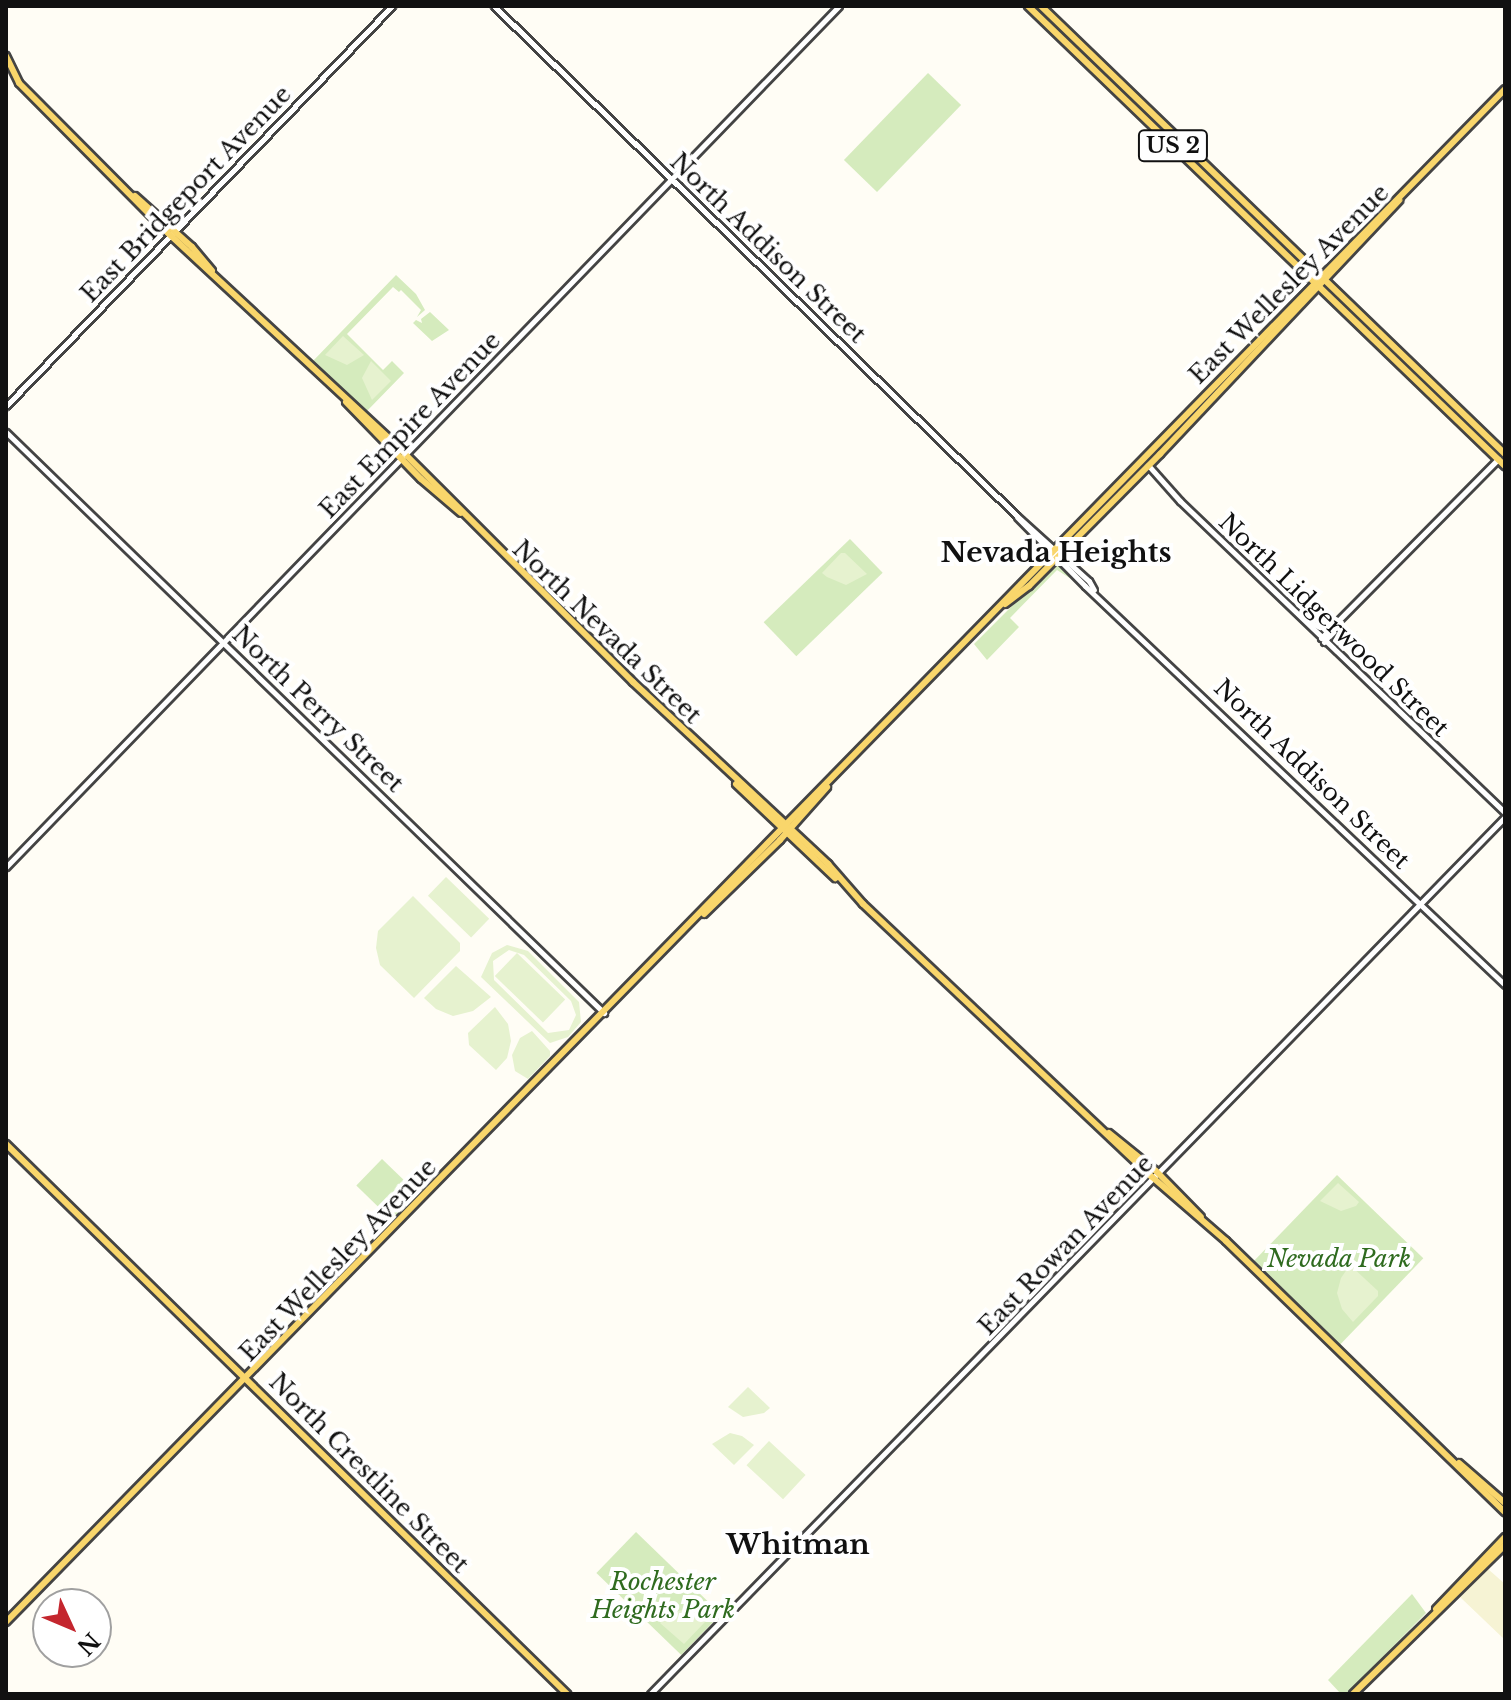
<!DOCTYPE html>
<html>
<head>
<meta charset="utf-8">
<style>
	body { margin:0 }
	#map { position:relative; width:1511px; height:1700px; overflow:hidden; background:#fffdf5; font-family:"Libre Baskerville",serif }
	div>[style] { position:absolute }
	.farmland>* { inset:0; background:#f6f3d4 }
	.green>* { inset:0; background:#d5ebbd; transform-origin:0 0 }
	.pitch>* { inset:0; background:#e6f2cf; transform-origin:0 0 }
	.roads { filter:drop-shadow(2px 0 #444) drop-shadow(-2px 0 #444) drop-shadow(0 2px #444) drop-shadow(0 -2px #444) }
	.minor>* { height:5px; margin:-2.5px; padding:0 2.5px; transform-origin:2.5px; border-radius:2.5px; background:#fff }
	.major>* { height:6px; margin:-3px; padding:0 3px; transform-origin:3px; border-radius:3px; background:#f9d66b }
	span { translate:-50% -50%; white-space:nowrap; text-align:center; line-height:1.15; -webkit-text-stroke:8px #fff; paint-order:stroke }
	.shield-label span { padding:2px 6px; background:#fff; border:2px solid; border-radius:6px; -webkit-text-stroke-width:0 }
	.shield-label { font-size:22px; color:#111; font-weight:700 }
	.street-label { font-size:24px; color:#111 }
	.park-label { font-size:24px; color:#2f6b1f; font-style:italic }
	.quarter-label { font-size:28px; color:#111; font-weight:700 }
	.frame { position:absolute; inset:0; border:8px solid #111; pointer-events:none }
	.north { position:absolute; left:32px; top:1588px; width:80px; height:80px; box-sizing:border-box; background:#fff; border:2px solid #a0a0a0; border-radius:50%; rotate:134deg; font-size:22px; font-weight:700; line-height:32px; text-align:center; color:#111 }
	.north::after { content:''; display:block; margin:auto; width:28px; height:36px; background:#c4262e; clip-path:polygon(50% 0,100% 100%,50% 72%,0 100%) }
</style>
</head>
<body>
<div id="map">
	<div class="farmland">
		<i style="clip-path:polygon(1488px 1569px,1505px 1584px,1505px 1640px,1460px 1597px)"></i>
	</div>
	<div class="green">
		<i style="left:928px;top:73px;width:46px;height:121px;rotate:44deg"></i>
		<i style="clip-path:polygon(396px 275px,416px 294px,425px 310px,417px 317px,421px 310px,401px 290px,399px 292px,393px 287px,347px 334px,383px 370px,392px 361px,404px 373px,366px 412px,313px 361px)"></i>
		<i style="clip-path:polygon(430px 312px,449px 330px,432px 341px,413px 323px,416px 320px,422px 323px,421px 319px)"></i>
		<i style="left:850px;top:539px;width:47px;height:120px;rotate:46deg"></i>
		<i style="clip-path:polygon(1053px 565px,1059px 566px,1079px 584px,1057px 570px,1010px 618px,1019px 627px,987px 660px,974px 644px)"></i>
		<i style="left:382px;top:1159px;width:49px;height:37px;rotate:44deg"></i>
		<i style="left:1337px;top:1175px;width:120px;height:120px;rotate:44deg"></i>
		<i style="left:636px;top:1532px;width:118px;height:57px;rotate:44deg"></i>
		<i style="clip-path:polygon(1412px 1594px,1426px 1613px,1346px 1694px,1341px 1694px,1328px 1680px)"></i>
	</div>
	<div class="pitch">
		<i style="clip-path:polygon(343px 336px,364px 355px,347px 365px,325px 355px)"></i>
		<i style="clip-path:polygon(371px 361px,391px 381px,372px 400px,362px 378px)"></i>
		<i style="clip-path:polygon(841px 553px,845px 553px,867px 574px,846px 585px,827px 577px,822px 573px)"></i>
		<i style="left:446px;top:877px;width:60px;height:26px;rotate:44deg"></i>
		<i style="clip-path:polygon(413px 896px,460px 943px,460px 951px,414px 998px,380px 965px,376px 948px,378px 931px)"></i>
		<i style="clip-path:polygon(evenodd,507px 945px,528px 951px,579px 1002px,581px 1022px,568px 1037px,550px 1043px,481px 977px,492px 953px,507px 945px,509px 950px,524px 955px,571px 1001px,576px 1015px,569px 1030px,548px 1033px,494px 980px,493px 961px,509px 950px)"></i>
		<i style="left:517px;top:953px;width:67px;height:32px;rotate:44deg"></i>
		<i style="clip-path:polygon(456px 966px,491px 997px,473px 1011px,453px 1016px,436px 1009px,424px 998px)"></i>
		<i style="clip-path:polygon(495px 1007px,508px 1024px,511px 1041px,507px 1058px,496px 1070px,469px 1045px,468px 1033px)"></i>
		<i style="clip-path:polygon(532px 1031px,550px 1051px,550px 1056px,528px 1079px,515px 1071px,512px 1055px,520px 1038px)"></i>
		<i style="clip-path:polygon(1338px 1183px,1359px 1202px,1356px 1206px,1341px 1211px,1320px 1201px)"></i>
		<i style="clip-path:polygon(1350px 1265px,1378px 1291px,1378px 1296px,1353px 1322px,1342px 1309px,1337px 1293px,1341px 1278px)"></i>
		<i style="clip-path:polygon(748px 1387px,770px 1408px,764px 1413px,743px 1417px,728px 1407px)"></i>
		<i style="clip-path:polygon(730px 1433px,742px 1436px,754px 1445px,734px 1465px,712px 1444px)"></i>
		<i style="left:769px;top:1441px;width:50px;height:33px;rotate:43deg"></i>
		<i style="clip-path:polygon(682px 1610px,694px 1612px,705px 1622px,684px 1644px,660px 1623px,671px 1613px)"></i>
	</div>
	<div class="roads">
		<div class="minor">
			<i style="left:494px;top:6px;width:730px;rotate:44.28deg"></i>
			<i style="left:1017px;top:516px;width:97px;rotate:42.1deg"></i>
			<i style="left:1089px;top:581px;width:10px;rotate:61deg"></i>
			<i style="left:6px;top:406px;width:556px;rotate:-46.02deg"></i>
			<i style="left:6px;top:432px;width:834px;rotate:44.17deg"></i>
			<i style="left:1148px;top:465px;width:48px;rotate:48.4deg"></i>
			<i style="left:1180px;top:501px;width:451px;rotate:43.8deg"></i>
			<i style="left:1017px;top:517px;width:97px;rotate:45.4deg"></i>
			<i style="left:1085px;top:586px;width:579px;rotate:43.53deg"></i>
			<i style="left:1304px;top:619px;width:18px;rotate:27deg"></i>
			<i style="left:1320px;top:627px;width:13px;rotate:-9deg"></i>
			<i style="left:1321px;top:638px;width:252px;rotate:-45.3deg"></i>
			<i style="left:1324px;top:642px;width:24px;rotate:-52deg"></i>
			<i style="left:6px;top:867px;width:1198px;rotate:-45.95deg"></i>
			<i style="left:650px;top:1694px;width:1225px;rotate:-45.73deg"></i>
		</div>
		<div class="major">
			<i style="left:1028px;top:6px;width:663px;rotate:43.96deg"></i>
			<i style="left:1041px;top:6px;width:645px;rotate:43.99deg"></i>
			<i style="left:6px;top:56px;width:30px;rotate:64deg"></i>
			<i style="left:19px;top:83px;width:211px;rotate:45.2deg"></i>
			<i style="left:168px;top:233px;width:310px;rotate:42.9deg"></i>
			<i style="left:395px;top:444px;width:337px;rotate:45deg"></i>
			<i style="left:633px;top:682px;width:267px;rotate:43deg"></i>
			<i style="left:828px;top:864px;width:53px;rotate:48.8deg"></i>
			<i style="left:863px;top:904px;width:396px;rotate:43.4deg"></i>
			<i style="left:1151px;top:1176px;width:99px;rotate:40.9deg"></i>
			<i style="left:1226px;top:1241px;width:389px;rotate:44.2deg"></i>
			<i style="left:135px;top:196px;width:76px;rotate:41.8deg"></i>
			<i style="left:192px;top:247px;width:31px;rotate:50deg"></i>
			<i style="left:346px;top:402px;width:107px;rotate:45.8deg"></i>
			<i style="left:421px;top:479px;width:52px;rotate:40.4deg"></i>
			<i style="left:1005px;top:604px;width:30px;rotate:-37deg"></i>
			<i style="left:1029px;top:586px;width:186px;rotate:-45.2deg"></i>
			<i style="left:1160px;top:454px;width:349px;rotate:-46.7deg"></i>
			<i style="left:736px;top:784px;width:137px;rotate:43.5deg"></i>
			<i style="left:704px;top:914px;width:106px;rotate:-44.2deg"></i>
			<i style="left:780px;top:840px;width:71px;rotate:-48.4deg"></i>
			<i style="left:1109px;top:1133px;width:60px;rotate:39deg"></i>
			<i style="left:1156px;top:1171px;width:64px;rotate:45.6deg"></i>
			<i style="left:6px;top:1144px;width:786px;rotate:44.43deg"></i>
			<i style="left:1459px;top:1463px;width:61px;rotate:41deg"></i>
			<i style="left:1436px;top:1609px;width:100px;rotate:-46.2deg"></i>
			<i style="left:6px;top:1622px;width:2144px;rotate:-45.64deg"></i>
			<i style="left:1353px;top:1694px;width:213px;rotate:-44.4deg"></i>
		</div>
	</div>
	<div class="shield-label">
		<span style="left:1173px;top:146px">US 2</span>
	</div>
	<div class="street-label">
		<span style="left:186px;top:194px;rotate:-46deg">East Bridgeport Avenue</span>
		<span style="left:768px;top:248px;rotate:44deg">North Addison Street</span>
		<span style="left:1289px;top:284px;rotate:-45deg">East Wellesley Avenue</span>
		<span style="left:410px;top:425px;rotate:-46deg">East Empire Avenue</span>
		<span style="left:1334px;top:625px;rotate:44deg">North Lidgerwood Street</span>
		<span style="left:607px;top:632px;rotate:44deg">North Nevada Street</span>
		<span style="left:318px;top:709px;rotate:44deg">North Perry Street</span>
		<span style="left:1312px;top:774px;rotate:44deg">North Addison Street</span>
		<span style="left:1066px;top:1245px;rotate:-46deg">East Rowan Avenue</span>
		<span style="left:338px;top:1260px;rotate:-46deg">East Wellesley Avenue</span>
		<span style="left:369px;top:1473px;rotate:45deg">North Crestline Street</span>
	</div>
	<div class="park-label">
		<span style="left:1339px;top:1259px">Nevada Park</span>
		<span style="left:663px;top:1596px">Rochester<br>Heights Park</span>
	</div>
	<div class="quarter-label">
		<span style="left:1056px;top:553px">Nevada Heights</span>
		<span style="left:798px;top:1545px">Whitman</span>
	</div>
	<div class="frame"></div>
	<div class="north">N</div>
</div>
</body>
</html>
